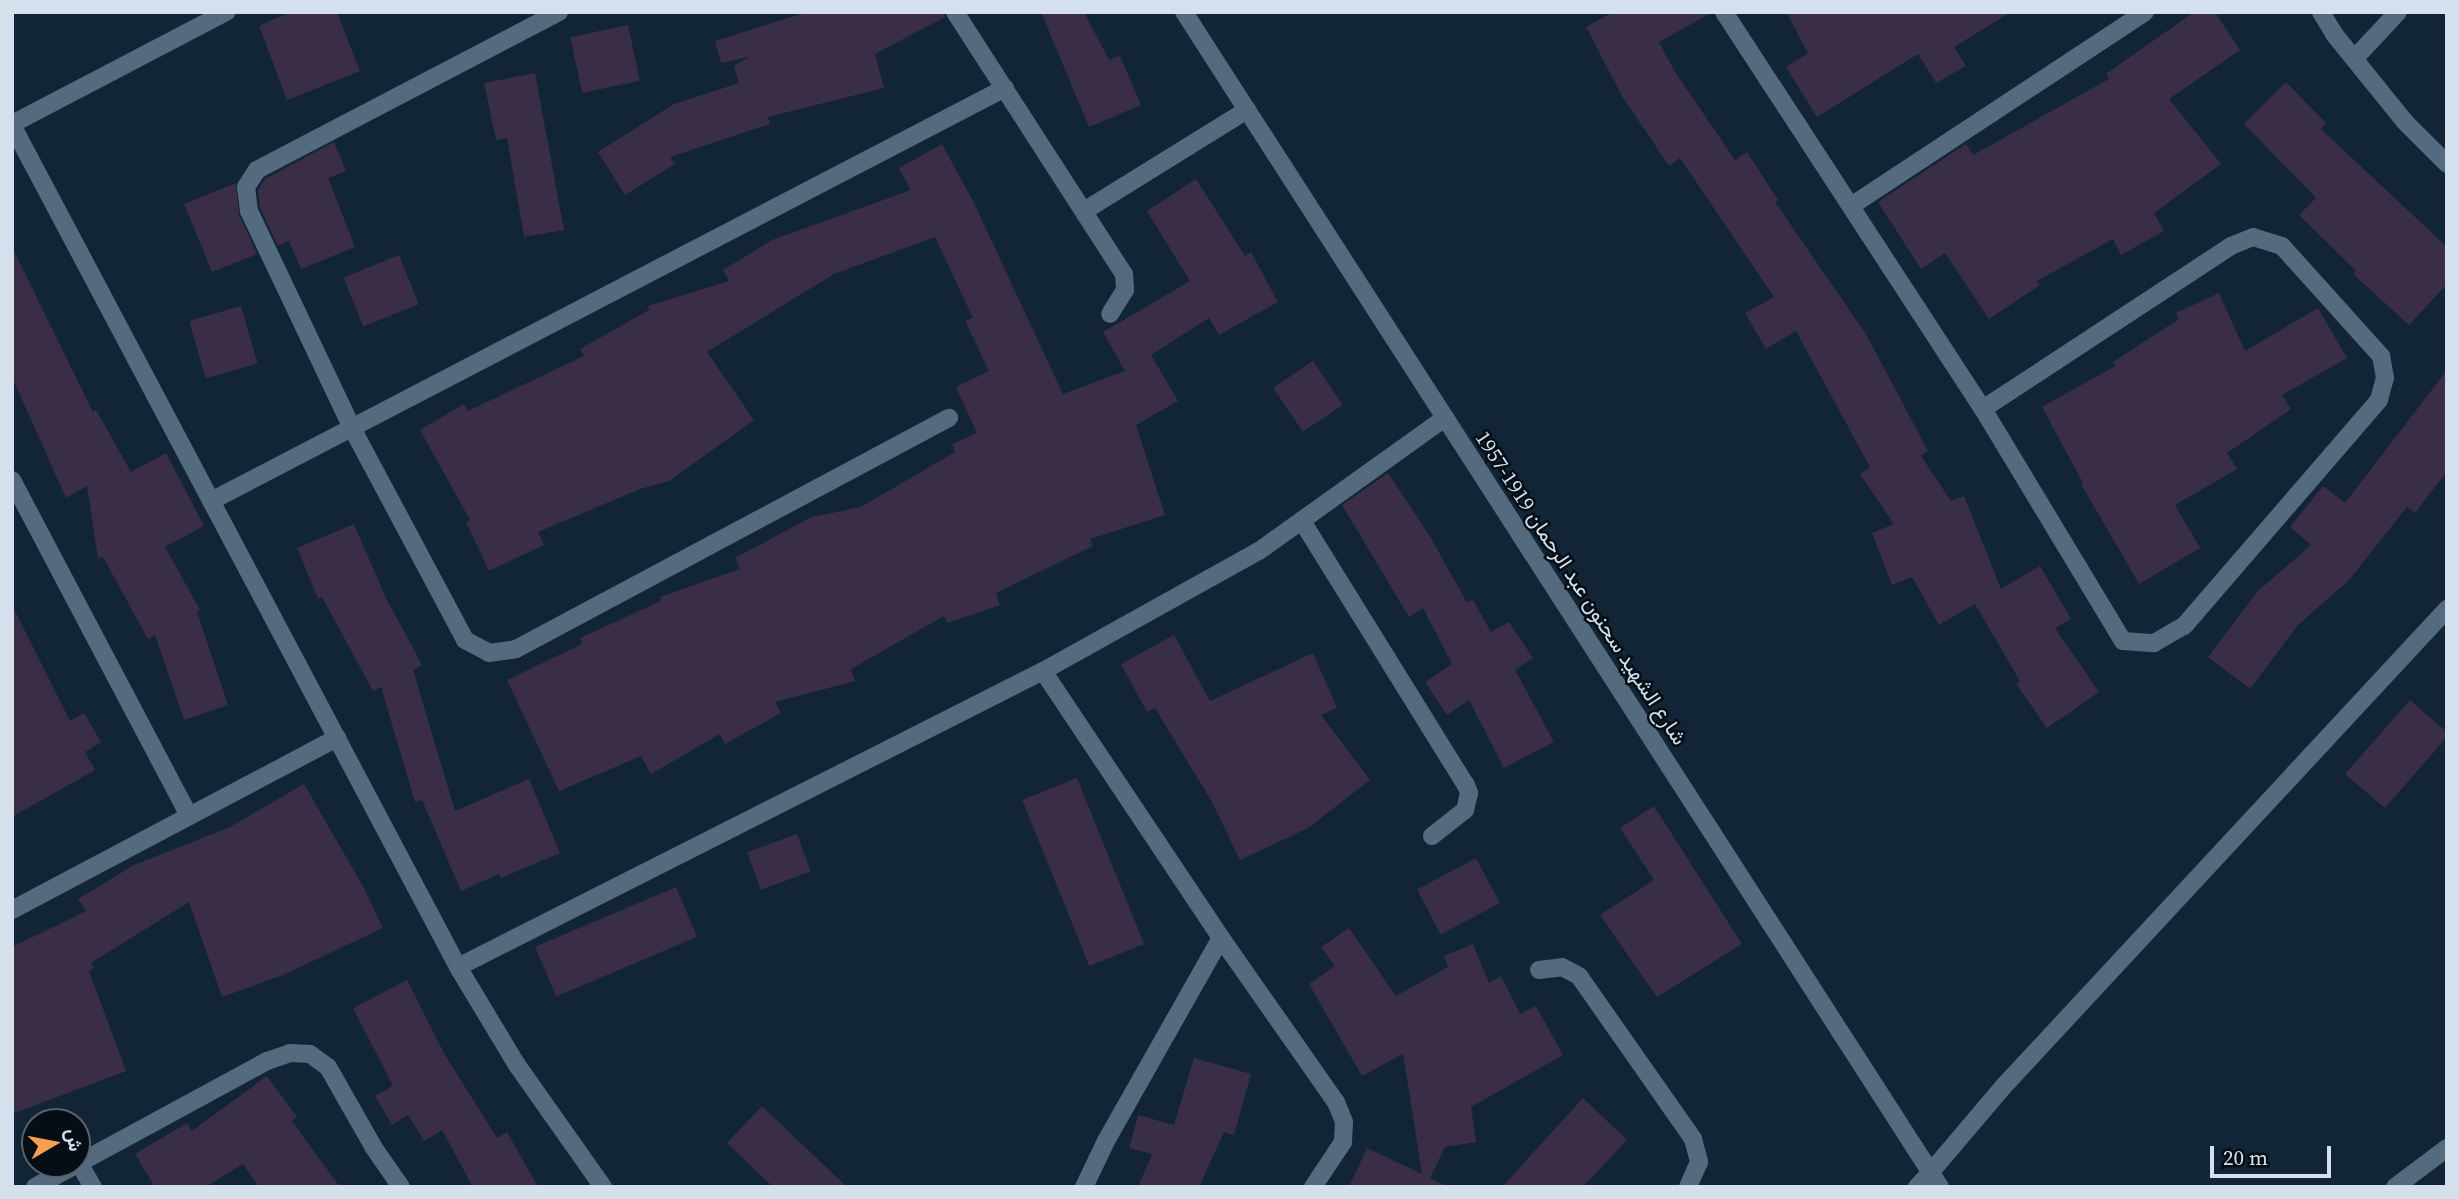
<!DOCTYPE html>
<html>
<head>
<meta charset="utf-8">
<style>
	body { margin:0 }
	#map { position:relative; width:2459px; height:1199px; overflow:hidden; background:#112536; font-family:"Source Serif 4",Vazirmatn,serif }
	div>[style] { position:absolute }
	.building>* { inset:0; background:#392e45; transform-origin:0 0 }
	.minor>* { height:18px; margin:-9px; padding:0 9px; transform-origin:9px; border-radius:9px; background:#546a7f }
	.tertiary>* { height:18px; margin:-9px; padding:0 9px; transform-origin:9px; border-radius:9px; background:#546a7f }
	span { translate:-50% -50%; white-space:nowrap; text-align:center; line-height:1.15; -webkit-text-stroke:5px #050d15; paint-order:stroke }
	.street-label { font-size:21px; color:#d4e1ed }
	.frame { position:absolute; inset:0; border:14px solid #d4e1ed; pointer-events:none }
	.north { position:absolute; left:21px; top:1108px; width:70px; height:70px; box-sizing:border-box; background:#050d15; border:2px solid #58626b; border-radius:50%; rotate:80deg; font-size:19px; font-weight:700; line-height:28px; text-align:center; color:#d4e1ed }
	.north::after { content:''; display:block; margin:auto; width:24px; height:32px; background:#fa9f50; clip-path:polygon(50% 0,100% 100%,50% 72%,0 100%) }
	.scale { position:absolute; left:2210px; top:1146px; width:121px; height:32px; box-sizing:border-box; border:4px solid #d4e1ed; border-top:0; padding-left:9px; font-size:21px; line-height:24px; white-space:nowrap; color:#d4e1ed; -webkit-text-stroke:5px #050d15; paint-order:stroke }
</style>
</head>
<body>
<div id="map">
	<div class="building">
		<i style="clip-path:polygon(290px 12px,337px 12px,360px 71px,287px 100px,259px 26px)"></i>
		<i style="clip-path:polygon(807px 12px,944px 12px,945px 17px,875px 54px,884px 88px,768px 117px,770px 124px,670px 157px,675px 164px,625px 195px,598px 152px,674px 104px,739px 83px,734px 66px,749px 57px,721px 63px,715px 41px)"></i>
		<i style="clip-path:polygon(1041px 12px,1084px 12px,1109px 60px,1120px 56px,1141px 105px,1089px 127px)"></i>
		<i style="clip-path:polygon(1613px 12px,1713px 12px,1659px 42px,1675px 72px,1735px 160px,1747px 152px,1778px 200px,1775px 202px,1866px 334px,1928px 451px,1921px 456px,1951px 501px,1964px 496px,2001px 589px,2040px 566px,2071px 619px,2055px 628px,2099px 692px,2047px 728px,2016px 684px,2020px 681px,1975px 604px,1939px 625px,1912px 577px,1892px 585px,1872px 533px,1894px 524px,1860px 474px,1870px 467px,1796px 331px,1766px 349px,1745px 313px,1774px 297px,1680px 158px,1669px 166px,1622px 96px,1586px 27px)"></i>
		<i style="clip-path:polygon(1786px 12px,2011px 12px,1954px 47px,1966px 66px,1936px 83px,1918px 54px,1817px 117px,1786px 67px,1808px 53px)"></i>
		<i style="clip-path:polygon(2194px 12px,2215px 12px,2240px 50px,2169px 99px,2221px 164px,2154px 213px,2164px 231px,2121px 255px,2113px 239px,2037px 281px,2040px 285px,1989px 319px,1945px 253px,1921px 269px,1878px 202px,1966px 144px,1973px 155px,2109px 79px,2106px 74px)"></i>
		<i style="left:628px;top:25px;width:57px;height:59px;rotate:78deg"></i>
		<i style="clip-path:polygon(535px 73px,564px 230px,524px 237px,507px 138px,496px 140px,484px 83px)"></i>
		<i style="clip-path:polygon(2286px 82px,2326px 123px,2321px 129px,2447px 247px,2447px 284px,2409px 325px,2353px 274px,2356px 271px,2299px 215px,2316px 198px,2244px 124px)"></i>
		<i style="clip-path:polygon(334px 142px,346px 171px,328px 178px,355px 247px,301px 269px,289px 241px,278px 246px,260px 208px,258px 190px,265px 179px)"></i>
		<i style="clip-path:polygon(942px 144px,974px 203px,1063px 394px,1125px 371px,1103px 332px,1190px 281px,1147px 211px,1196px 179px,1245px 256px,1251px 252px,1278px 302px,1219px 335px,1209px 318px,1151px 355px,1178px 401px,1136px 425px,1165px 515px,1090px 539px,1093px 546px,996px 593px,1000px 605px,947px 623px,944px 616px,851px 669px,855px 681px,775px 702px,781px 713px,725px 744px,720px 734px,651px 774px,641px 756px,559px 791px,507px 680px,582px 644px,580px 638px,661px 601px,660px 597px,740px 569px,735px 558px,812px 517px,861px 507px,955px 452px,952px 444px,977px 433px,956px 387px,989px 371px,965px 321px,973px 318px,935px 237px,834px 274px,707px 352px,754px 420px,669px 481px,640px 489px,538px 532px,544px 545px,489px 571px,466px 522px,470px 520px,420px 430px,464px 404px,468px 411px,584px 356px,580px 349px,649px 310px,648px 306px,729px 281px,723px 270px,772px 240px,911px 190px,899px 168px)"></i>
		<i style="clip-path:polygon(236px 183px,239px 215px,257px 254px,212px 272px,184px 204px)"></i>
		<i style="clip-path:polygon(12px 247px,93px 412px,96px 410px,131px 472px,166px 453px,204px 526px,165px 547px,200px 610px,197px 612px,228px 705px,184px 720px,155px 635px,148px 639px,103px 557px,98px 558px,87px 486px,66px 498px,12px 377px)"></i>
		<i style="left:399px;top:255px;width:53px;height:60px;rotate:68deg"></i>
		<i style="clip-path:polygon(2219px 293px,2245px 351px,2318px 308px,2347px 358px,2282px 395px,2291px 409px,2227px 453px,2237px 469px,2175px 505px,2200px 548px,2139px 584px,2081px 484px,2083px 483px,2042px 407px,2115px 366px,2113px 362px,2179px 319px,2176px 313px)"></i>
		<i style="left:241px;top:306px;width:60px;height:54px;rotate:74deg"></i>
		<i style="left:1313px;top:361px;width:53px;height:48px;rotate:56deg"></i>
		<i style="clip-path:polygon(2447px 370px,2447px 471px,2415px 513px,2407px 507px,2349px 580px,2298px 625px,2250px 689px,2208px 657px,2257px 592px,2311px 545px,2290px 527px,2323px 486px,2345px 503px)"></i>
		<i style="clip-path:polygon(1388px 473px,1431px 538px,1467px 603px,1473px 600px,1491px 632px,1509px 622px,1533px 658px,1515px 670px,1554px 742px,1504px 768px,1469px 700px,1447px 715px,1425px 682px,1452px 664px,1423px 608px,1409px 617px,1342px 505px)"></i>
		<i style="clip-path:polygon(354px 524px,385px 596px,422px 665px,413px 670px,455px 811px,529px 779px,560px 853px,501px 878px,499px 874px,461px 891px,422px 800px,415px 802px,381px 687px,373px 691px,322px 597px,318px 599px,297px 548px)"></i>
		<i style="clip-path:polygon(12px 605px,70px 721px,84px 713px,101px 742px,85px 752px,95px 770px,12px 817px)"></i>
		<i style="clip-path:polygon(1174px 635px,1210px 701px,1313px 653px,1337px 708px,1321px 715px,1370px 780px,1308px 828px,1240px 860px,1212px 802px,1155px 708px,1147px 712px,1121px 664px)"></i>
		<i style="clip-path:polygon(2410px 700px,2447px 732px,2447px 737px,2385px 808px,2345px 774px)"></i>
		<i style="left:1077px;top:778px;width:179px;height:59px;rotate:68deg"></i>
		<i style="clip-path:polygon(304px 784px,364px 888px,383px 928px,283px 975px,222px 997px,189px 902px,91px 963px,94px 968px,89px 971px,126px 1071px,12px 1114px,12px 947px,86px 911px,78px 899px,134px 865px,230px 827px)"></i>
		<i style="clip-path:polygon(1654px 806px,1742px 944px,1657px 997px,1600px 915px,1654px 880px,1620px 828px)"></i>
		<i style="left:797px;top:834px;width:40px;height:53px;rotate:70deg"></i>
		<i style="left:1476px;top:858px;width:51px;height:67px;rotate:62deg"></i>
		<i style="left:676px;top:887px;width:54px;height:153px;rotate:67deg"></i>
		<i style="clip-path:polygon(1349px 928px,1396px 996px,1448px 967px,1444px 956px,1473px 944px,1489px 983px,1501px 976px,1520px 1014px,1536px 1006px,1563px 1055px,1471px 1107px,1476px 1142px,1445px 1147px,1430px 1178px,1447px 1187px,1349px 1187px,1367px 1148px,1422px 1174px,1403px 1054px,1362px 1076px,1309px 984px,1335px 966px,1321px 947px)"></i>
		<i style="clip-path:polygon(407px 980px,445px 1055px,497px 1138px,507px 1132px,538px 1187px,473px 1187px,442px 1130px,424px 1141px,408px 1115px,392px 1125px,375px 1096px,393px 1086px,353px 1008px)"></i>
		<i style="clip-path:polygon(1194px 1058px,1251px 1074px,1234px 1135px,1224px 1132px,1199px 1187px,1138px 1187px,1152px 1154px,1129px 1148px,1138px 1115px,1174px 1125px)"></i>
		<i style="clip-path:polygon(267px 1076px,297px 1117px,292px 1121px,340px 1187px,259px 1187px,243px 1164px,205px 1187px,155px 1187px,135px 1154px,187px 1123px,192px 1131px)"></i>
		<i style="clip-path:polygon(1583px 1098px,1627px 1140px,1583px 1187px,1502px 1187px)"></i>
		<i style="clip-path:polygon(762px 1106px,847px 1187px,773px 1187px,727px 1143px)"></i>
	</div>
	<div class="minor">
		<i style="left:559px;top:12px;width:341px;rotate:152.4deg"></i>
		<i style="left:257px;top:170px;width:20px;rotate:123deg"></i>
		<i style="left:246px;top:187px;width:24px;rotate:83deg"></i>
		<i style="left:249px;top:211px;width:240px;rotate:64.6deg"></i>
		<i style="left:352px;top:428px;width:240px;rotate:61.9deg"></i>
		<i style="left:465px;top:640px;width:27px;rotate:28deg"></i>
		<i style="left:489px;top:653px;width:27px;rotate:-8deg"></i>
		<i style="left:516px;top:649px;width:491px;rotate:-28.1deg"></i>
		<i style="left:955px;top:12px;width:312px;rotate:57.2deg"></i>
		<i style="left:1124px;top:274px;width:16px;rotate:86deg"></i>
		<i style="left:1125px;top:290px;width:28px;rotate:122deg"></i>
		<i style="left:1724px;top:12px;width:474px;rotate:56.9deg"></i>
		<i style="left:1983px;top:409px;width:271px;rotate:58.9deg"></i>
		<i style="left:2123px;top:641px;width:31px;rotate:4deg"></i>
		<i style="left:2154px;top:643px;width:34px;rotate:-30deg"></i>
		<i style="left:2184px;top:626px;width:298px;rotate:-49.2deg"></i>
		<i style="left:2379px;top:400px;width:23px;rotate:-75deg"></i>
		<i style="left:2385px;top:378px;width:22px;rotate:-100deg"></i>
		<i style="left:2381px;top:356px;width:148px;rotate:-132deg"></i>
		<i style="left:2282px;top:246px;width:30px;rotate:-163deg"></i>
		<i style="left:2253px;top:237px;width:24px;rotate:158deg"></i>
		<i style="left:2231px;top:246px;width:297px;rotate:146.7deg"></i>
		<i style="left:2321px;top:12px;width:26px;rotate:59deg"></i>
		<i style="left:2334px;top:34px;width:113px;rotate:51.1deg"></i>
		<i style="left:2405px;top:122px;width:59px;rotate:45deg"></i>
		<i style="left:2354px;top:59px;width:64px;rotate:-46.9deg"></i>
		<i style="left:12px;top:124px;width:242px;rotate:-27.6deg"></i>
		<i style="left:12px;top:125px;width:953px;rotate:62.09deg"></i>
		<i style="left:458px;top:967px;width:114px;rotate:59deg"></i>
		<i style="left:517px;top:1065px;width:149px;rotate:54.8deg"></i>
		<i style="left:1851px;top:206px;width:352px;rotate:-33.4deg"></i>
		<i style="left:1084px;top:211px;width:192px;rotate:-31.8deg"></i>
		<i style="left:12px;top:480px;width:380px;rotate:62.2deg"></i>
		<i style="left:211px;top:501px;width:895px;rotate:-27.48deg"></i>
		<i style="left:1302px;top:521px;width:311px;rotate:58.2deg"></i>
		<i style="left:1466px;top:785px;width:9px;rotate:69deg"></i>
		<i style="left:1469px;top:793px;width:17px;rotate:103deg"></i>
		<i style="left:1465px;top:810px;width:42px;rotate:141.8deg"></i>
		<i style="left:1043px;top:671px;width:321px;rotate:56.3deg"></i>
		<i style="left:1221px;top:938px;width:200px;rotate:55deg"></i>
		<i style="left:1336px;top:1102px;width:22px;rotate:68deg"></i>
		<i style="left:1344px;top:1122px;width:20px;rotate:93deg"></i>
		<i style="left:1343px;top:1142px;width:54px;rotate:123.7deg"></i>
		<i style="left:12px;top:910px;width:368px;rotate:-27.9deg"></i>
		<i style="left:458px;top:967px;width:656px;rotate:-26.84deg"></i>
		<i style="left:1043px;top:671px;width:247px;rotate:-29.1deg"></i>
		<i style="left:1259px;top:551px;width:229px;rotate:-35.6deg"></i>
		<i style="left:1539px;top:970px;width:23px;rotate:-7deg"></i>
		<i style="left:1562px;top:967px;width:19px;rotate:28deg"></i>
		<i style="left:1579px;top:976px;width:199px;rotate:55deg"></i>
		<i style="left:1693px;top:1139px;width:24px;rotate:75deg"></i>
		<i style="left:1699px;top:1162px;width:27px;rotate:114deg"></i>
		<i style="left:79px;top:1163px;width:28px;rotate:60deg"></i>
		<i style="left:35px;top:1187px;width:264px;rotate:-28.5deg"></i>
		<i style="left:267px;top:1061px;width:24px;rotate:-19deg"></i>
		<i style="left:290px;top:1053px;width:20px;rotate:3deg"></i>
		<i style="left:310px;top:1054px;width:22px;rotate:36deg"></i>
		<i style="left:328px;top:1067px;width:93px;rotate:60.4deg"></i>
		<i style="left:374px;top:1148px;width:47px;rotate:55.3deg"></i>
		<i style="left:1084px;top:1187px;width:51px;rotate:-64.4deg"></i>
		<i style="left:1106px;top:1141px;width:233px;rotate:-60.5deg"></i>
		<i style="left:1917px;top:1187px;width:19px;rotate:-47deg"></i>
		<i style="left:2395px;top:1187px;width:65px;rotate:-36.9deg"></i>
	</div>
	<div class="tertiary">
		<i style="left:1184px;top:12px;width:1397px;rotate:57.24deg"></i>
		<i style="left:1930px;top:1173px;width:111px;rotate:-49.7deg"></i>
		<i style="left:2002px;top:1088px;width:654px;rotate:-47.11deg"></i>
	</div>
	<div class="street-label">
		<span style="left:1581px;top:588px;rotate:57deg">شارع الشهيد سحنون عبد الرحمان 1919-1957</span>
	</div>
	<div class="frame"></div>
	<div class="north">ش</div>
	<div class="scale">20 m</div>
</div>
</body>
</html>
